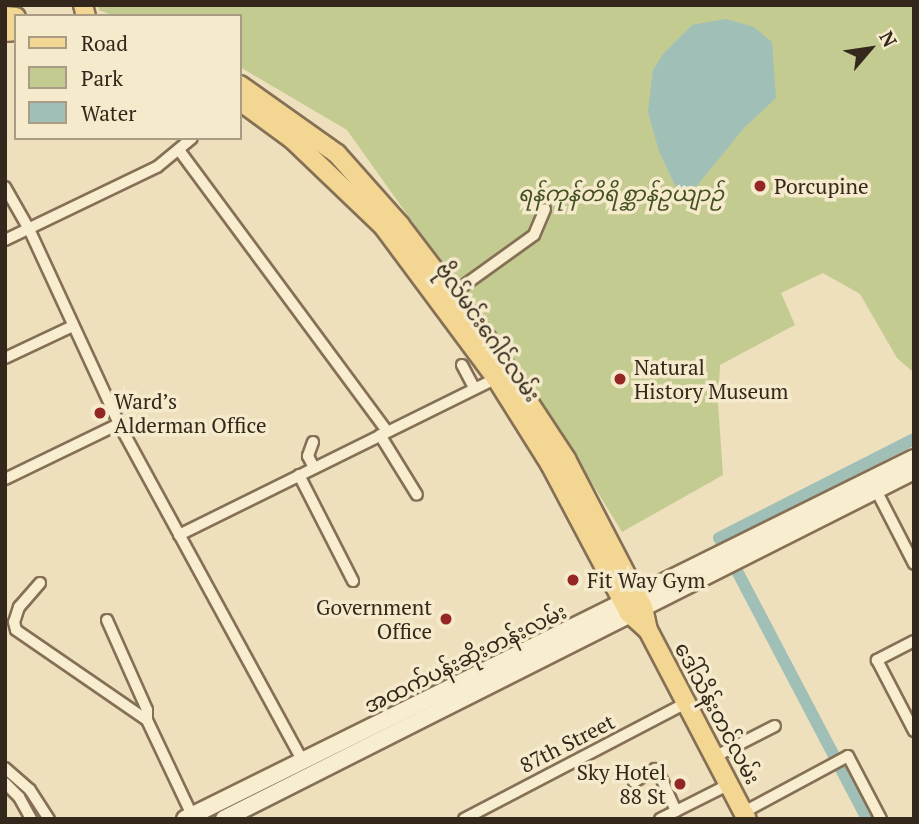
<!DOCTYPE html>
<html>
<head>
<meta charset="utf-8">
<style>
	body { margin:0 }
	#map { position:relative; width:919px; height:824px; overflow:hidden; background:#eee0bc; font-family:"PT Serif","Noto Sans Myanmar",serif }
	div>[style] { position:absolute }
	.green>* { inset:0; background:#c3cb90 }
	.water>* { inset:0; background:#a0bfb6 }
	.canal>* { height:12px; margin:-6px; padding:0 6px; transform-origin:6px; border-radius:6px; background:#a0bfb6 }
	.roads { filter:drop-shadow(2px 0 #857056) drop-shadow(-2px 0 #857056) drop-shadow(0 2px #857056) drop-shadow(0 -2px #857056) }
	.street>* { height:10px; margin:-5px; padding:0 5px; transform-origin:5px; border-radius:5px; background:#f9edcf }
	.secondary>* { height:16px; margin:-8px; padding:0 8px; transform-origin:8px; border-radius:8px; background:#f9edcf }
	.primary>* { height:18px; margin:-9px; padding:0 9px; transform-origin:9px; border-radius:9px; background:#f3d692 }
	.dots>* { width:19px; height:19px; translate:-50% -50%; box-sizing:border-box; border:4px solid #f5eacb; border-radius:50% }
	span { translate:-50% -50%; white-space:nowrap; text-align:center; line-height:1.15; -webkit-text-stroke:7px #f5eacb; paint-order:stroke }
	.poi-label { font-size:21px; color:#34271b }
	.left { translate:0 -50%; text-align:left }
	.right { translate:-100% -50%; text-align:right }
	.park-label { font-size:21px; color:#445121; font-style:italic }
	.street-label { font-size:21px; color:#34271b }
	.frame { position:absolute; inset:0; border:7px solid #34271b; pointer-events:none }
	.legend { position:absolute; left:14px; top:14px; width:228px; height:126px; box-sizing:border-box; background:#f5eacb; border:2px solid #a89c85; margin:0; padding:9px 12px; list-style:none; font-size:21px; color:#34271b }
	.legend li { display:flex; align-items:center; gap:14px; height:35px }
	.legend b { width:35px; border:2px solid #a89c85 }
	.north { position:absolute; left:835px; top:14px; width:70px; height:70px; -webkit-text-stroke:5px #f5eacb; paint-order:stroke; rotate:61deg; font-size:19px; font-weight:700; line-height:28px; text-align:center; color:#34271b }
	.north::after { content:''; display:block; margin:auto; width:24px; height:32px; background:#34271b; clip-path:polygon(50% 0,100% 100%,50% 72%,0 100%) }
</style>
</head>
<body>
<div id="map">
	<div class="green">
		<i style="clip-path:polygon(98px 5px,914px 5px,914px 373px,897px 358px,860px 294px,823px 273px,781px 293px,795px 325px,720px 365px,718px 403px,723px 475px,622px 532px,554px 421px,347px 130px,240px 67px,240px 16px,114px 16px,99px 10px)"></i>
	</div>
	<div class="water">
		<i style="clip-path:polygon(726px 19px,754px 27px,772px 42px,776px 98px,744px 128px,690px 194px,680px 196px,659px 151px,648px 112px,653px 70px,663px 54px,692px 25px)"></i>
	</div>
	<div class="canal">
		<i style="left:723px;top:544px;width:7px;rotate:-124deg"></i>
		<i style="left:719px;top:538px;width:219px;rotate:-26.9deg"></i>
		<i style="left:737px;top:571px;width:280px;rotate:62.3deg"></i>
	</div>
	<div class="roads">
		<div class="street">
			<i style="left:179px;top:150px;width:350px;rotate:53.5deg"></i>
			<i style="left:5px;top:187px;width:48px;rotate:60.3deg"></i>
			<i style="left:29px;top:229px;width:215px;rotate:65.2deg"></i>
			<i style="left:119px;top:424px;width:384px;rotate:61.4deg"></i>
			<i style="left:5px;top:240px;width:169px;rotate:-25.7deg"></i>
			<i style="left:157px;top:167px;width:45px;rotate:-39.6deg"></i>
			<i style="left:452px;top:294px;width:101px;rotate:-35.7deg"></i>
			<i style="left:534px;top:235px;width:28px;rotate:-67deg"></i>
			<i style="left:5px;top:358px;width:75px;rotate:-25.2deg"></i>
			<i style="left:462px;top:365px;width:26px;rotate:62deg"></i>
			<i style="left:380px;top:435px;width:70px;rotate:58.3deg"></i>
			<i style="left:313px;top:442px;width:15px;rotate:110deg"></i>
			<i style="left:308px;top:456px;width:13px;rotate:63deg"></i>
			<i style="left:299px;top:475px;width:119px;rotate:63deg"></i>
			<i style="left:5px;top:479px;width:127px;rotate:-25.8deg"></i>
			<i style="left:876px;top:490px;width:83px;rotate:62.8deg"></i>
			<i style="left:179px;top:535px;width:354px;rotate:-26.3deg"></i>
			<i style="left:40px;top:583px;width:32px;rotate:131deg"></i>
			<i style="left:19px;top:607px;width:16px;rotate:108deg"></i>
			<i style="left:14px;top:622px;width:8px;rotate:76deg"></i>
			<i style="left:16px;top:630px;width:159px;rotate:34.5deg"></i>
			<i style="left:147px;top:720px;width:105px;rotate:64.7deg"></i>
			<i style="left:107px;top:620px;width:98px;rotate:66deg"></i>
			<i style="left:147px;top:710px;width:10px;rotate:90deg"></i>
			<i style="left:914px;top:641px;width:42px;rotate:152.8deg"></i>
			<i style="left:877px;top:660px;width:80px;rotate:62.5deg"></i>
			<i style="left:716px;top:756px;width:66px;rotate:-27deg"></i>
			<i style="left:5px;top:768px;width:33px;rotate:41deg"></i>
			<i style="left:30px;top:790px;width:35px;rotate:57deg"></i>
			<i style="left:634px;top:782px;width:25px;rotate:-32deg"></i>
			<i style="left:655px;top:769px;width:4px;rotate:34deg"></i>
			<i style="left:658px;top:771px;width:44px;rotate:65.8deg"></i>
			<i style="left:5px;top:783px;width:20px;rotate:45deg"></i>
			<i style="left:19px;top:797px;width:25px;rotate:61deg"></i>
			<i style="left:744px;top:812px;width:118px;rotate:-28.3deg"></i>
			<i style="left:848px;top:756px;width:71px;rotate:62.4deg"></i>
			<i style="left:464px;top:819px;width:253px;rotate:-27.6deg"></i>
			<i style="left:660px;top:819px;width:78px;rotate:-26.6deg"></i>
		</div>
		<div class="secondary">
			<i style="left:185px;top:819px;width:813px;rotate:-26.34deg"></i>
			<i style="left:224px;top:819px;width:773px;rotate:-26.76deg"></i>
		</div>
		<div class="primary">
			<i style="left:83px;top:5px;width:11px;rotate:75deg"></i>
			<i style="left:5px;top:16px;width:11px;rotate:5deg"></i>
			<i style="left:5px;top:32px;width:11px;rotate:-5deg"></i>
			<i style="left:240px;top:85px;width:119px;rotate:35.4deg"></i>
			<i style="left:337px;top:154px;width:95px;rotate:48.4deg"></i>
			<i style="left:400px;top:225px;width:143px;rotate:52.7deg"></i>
			<i style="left:487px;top:339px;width:144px;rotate:56.6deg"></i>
			<i style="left:566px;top:459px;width:167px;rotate:62.5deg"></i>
			<i style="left:643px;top:607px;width:24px;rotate:78deg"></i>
			<i style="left:648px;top:630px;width:213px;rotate:62.4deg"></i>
			<i style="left:240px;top:101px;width:66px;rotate:36.3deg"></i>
			<i style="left:293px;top:140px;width:124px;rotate:43.7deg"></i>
			<i style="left:383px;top:226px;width:189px;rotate:53.4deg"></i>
			<i style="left:496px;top:378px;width:102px;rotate:57.9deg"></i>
			<i style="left:550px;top:464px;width:169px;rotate:62.1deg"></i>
			<i style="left:629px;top:613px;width:25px;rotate:42deg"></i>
		</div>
	</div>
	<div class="dots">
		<i style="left:760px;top:186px;background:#942625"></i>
		<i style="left:620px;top:379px;background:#942625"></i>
		<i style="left:100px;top:413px;background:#942625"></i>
		<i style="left:573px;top:580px;background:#942625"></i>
		<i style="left:446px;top:619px;background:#942625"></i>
		<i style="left:680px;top:784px;background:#942625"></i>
	</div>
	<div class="poi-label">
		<span class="left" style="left:774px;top:186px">Porcupine</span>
		<span class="left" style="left:634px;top:379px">Natural<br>History Museum</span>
		<span class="left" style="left:114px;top:413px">Ward’s<br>Alderman Office</span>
		<span class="left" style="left:587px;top:580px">Fit Way Gym</span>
		<span class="right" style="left:432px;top:619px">Government<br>Office</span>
		<span class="right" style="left:666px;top:784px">Sky Hotel<br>88 St</span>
	</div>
	<div class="park-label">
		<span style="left:621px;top:193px">ရန်ကုန်တိရိစ္ဆာန်ဥယျာဉ်</span>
	</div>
	<div class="street-label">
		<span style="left:488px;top:332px;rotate:55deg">ဗိုလ်မင်းဂေါင်လမ်း</span>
		<span style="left:465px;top:658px;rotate:-26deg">အထက်ပန်းဆိုးတန်းလမ်း</span>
		<span style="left:718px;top:713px;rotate:62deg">ဒေါ်သိန်းတင်လမ်း</span>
		<span style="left:567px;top:743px;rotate:-27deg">87th Street</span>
	</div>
	<div class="frame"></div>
	<ul class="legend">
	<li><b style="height:9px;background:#f3d692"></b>Road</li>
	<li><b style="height:19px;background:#c3cb90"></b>Park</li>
	<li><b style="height:19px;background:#a0bfb6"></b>Water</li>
	</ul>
	<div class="north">N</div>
</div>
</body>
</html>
